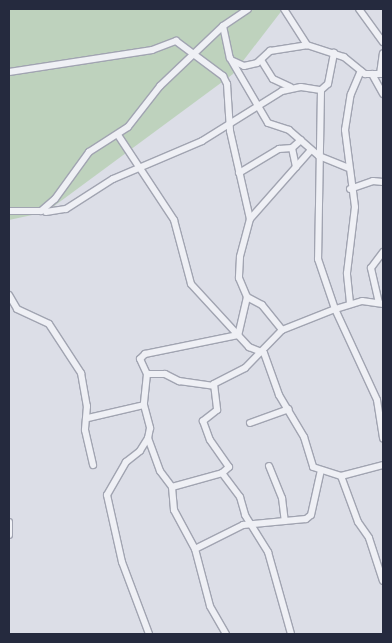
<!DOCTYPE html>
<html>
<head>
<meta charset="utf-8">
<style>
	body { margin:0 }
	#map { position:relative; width:392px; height:643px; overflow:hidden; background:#dcdee7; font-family:"Alegreya Sans",sans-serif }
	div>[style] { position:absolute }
	.green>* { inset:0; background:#bed2bd }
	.roads { filter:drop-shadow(1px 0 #a1a4b1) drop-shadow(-1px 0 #a1a4b1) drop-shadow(0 1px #a1a4b1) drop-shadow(0 -1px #a1a4b1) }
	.minor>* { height:6px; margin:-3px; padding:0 3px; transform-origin:3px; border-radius:3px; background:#eff0f5 }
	span { translate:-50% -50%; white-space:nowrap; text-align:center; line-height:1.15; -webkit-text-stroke:4px #eceef5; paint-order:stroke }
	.frame { position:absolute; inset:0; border:10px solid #252a3e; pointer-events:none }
</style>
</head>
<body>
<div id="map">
	<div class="green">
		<i style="clip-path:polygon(9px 9px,283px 9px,233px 74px,46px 212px,9px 220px)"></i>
	</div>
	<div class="roads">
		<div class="minor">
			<i style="left:284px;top:9px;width:43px;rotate:57.4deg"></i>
			<i style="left:359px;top:9px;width:41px;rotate:54deg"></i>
			<i style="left:223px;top:26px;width:33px;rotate:78deg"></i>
			<i style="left:230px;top:58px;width:75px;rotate:59.7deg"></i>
			<i style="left:268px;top:123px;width:22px;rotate:18deg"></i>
			<i style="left:289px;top:130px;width:40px;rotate:41deg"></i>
			<i style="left:319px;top:156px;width:31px;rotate:22deg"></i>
			<i style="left:261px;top:60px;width:22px;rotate:58deg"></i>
			<i style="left:273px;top:79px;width:19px;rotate:25deg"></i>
			<i style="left:233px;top:61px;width:12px;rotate:24deg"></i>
			<i style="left:244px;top:66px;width:13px;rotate:-13deg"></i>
			<i style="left:257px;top:63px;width:18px;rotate:-43deg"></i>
			<i style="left:270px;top:51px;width:37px;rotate:-9deg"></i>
			<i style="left:307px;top:45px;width:39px;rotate:18deg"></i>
			<i style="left:344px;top:57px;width:27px;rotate:39deg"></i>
			<i style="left:365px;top:74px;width:18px"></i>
			<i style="left:9px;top:72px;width:145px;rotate:-8.7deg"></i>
			<i style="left:152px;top:50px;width:26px;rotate:-21deg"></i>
			<i style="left:176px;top:41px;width:59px;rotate:36.7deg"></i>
			<i style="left:223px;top:76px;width:9px;rotate:63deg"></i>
			<i style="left:227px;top:84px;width:47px;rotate:86.3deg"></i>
			<i style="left:230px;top:131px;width:90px;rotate:77.2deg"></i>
			<i style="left:250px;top:219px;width:39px;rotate:105deg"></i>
			<i style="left:240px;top:257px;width:21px;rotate:93deg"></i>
			<i style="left:239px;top:278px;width:21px;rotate:67deg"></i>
			<i style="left:247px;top:297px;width:39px;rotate:103deg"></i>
			<i style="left:238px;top:335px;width:95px;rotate:168.5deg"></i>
			<i style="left:145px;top:354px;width:7px;rotate:135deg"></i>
			<i style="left:140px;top:359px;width:17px;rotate:65deg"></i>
			<i style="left:147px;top:374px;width:31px;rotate:96deg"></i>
			<i style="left:144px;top:405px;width:24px;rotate:75deg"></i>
			<i style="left:150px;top:428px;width:10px;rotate:101deg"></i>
			<i style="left:148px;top:438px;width:35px;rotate:70deg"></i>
			<i style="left:160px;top:471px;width:20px;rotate:53deg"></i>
			<i style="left:172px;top:487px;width:23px;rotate:85deg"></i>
			<i style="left:174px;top:510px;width:44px;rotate:61.7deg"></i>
			<i style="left:372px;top:74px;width:23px;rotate:61deg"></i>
			<i style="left:380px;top:74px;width:21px;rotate:-82deg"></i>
			<i style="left:321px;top:90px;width:9px;rotate:-41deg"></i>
			<i style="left:328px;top:84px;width:32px;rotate:-79deg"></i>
			<i style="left:118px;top:135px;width:102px;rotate:56.6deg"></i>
			<i style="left:174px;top:220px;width:66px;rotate:75.1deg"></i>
			<i style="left:191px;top:284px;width:86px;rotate:47.4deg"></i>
			<i style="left:249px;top:347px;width:16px;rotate:22deg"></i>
			<i style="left:264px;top:353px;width:45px;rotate:70.3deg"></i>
			<i style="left:279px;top:395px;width:49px;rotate:59.2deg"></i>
			<i style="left:304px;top:437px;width:31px;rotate:73deg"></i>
			<i style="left:313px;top:467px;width:29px;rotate:18deg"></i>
			<i style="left:341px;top:476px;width:49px;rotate:69.7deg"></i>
			<i style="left:358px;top:522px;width:19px;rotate:55deg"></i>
			<i style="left:369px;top:538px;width:45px;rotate:72deg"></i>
			<i style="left:296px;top:167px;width:19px;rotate:-102deg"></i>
			<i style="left:292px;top:148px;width:12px;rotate:-42deg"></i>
			<i style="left:239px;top:173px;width:47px;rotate:-31deg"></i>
			<i style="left:279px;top:149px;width:13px;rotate:-4deg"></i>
			<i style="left:350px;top:189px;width:24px;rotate:-19deg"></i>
			<i style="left:373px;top:181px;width:10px;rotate:6deg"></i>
			<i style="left:9px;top:211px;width:32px"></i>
			<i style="left:41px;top:211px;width:18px;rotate:-41deg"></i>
			<i style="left:55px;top:199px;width:58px;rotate:-54.1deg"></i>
			<i style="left:89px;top:152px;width:46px;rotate:-32.7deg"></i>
			<i style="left:128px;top:127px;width:52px;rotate:-52deg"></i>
			<i style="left:160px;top:86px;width:87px;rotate:-43.6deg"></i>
			<i style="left:223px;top:26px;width:30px;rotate:-34deg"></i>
			<i style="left:46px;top:212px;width:20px;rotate:-9deg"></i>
			<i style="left:66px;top:209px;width:56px;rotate:-32.6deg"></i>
			<i style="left:113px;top:179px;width:97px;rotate:-23.1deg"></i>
			<i style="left:202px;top:141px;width:94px;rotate:-32deg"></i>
			<i style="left:282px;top:91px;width:19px;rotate:-12deg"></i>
			<i style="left:301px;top:87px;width:20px;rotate:9deg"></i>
			<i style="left:321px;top:90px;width:169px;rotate:91deg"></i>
			<i style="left:318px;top:259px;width:53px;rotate:71.2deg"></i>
			<i style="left:335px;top:309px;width:57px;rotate:158.4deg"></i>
			<i style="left:282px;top:330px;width:53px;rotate:134.2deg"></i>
			<i style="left:245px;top:368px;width:35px;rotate:153deg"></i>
			<i style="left:214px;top:384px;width:26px;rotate:83deg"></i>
			<i style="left:217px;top:410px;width:18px;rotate:142deg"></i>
			<i style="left:203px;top:421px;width:20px;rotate:70deg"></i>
			<i style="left:210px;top:440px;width:33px;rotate:55deg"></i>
			<i style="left:229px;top:467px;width:9px;rotate:139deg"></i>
			<i style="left:222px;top:473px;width:30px;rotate:53deg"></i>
			<i style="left:240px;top:497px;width:19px;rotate:74deg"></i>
			<i style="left:245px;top:515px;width:44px;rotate:58.1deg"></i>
			<i style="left:268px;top:552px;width:85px;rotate:74.3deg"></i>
			<i style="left:250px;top:219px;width:92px;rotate:-48.5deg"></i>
			<i style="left:9px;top:295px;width:16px;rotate:60deg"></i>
			<i style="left:17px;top:309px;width:35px;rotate:25deg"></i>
			<i style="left:49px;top:324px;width:59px;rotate:56.9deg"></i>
			<i style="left:81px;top:373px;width:34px;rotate:80deg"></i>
			<i style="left:87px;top:406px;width:24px;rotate:95deg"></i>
			<i style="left:85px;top:430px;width:36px;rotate:77deg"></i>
			<i style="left:247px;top:297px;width:17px;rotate:28deg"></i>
			<i style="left:262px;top:305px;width:32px;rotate:51deg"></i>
			<i style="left:350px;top:303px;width:30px;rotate:-96deg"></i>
			<i style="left:347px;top:273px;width:66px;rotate:-83.1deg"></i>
			<i style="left:355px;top:207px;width:78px;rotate:-97.4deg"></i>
			<i style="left:345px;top:130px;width:36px;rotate:-81deg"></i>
			<i style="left:351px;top:94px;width:25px;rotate:-67deg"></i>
			<i style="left:379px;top:303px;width:36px;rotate:-103deg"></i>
			<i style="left:371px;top:268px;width:20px;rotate:-53deg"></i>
			<i style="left:383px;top:304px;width:21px;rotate:-172deg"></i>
			<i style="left:362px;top:301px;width:28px;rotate:163deg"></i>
			<i style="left:335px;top:309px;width:100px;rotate:65.2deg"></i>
			<i style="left:377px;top:400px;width:39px;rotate:81deg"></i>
			<i style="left:147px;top:374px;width:18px"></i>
			<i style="left:165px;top:374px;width:16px;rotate:27deg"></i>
			<i style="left:179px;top:381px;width:35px;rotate:8deg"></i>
			<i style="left:88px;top:418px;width:57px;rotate:-13.1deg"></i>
			<i style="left:250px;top:423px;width:41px;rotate:-19.7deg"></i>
			<i style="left:148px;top:438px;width:15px;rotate:122deg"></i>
			<i style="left:140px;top:451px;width:18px;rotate:142deg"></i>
			<i style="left:126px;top:462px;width:38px;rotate:120deg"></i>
			<i style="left:107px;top:495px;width:69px;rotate:77.4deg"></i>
			<i style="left:122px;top:562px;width:77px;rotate:69.4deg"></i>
			<i style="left:269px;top:466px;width:35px;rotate:68deg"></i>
			<i style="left:282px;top:498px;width:23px;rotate:83deg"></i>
			<i style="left:341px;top:476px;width:43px;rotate:-14.7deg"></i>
			<i style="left:172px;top:487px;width:52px;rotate:-15.6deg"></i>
			<i style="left:9px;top:522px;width:13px;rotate:90deg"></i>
			<i style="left:226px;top:634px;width:32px;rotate:-120deg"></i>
			<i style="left:210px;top:606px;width:59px;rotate:-104.7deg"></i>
			<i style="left:195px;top:549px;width:54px;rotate:-26.6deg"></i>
			<i style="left:243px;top:525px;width:63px;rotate:-5.4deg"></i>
			<i style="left:306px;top:519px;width:6px;rotate:-39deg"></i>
			<i style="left:311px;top:515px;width:46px;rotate:-77.5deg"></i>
		</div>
	</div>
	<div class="frame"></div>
</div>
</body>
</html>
